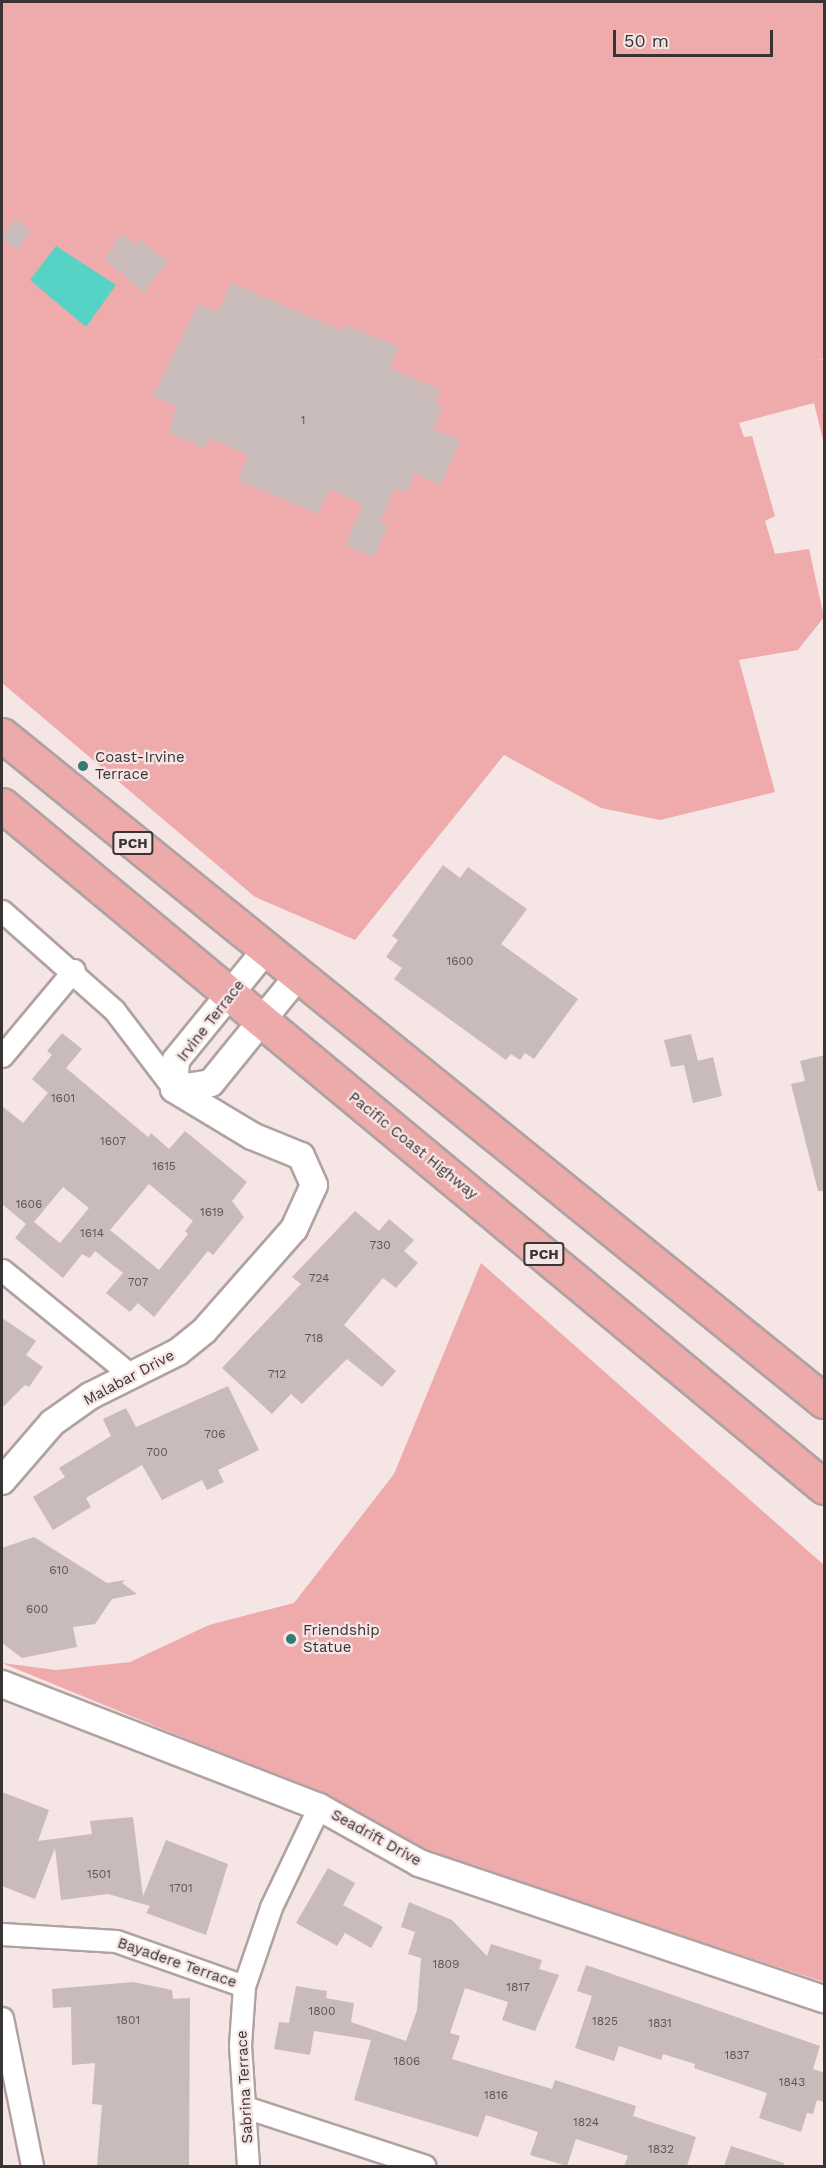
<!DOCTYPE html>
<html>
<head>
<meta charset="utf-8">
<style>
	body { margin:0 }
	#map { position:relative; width:826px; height:2168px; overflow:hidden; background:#f5e5e4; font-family:"Work Sans",sans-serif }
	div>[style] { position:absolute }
	.green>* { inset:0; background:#efabac }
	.water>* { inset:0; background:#56d3c4 }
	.building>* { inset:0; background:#cabbbb; transform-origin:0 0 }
	.roads { filter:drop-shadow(2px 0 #b1a2a2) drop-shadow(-2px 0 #b1a2a2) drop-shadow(0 2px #b1a2a2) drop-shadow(0 -2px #b1a2a2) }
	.minor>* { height:21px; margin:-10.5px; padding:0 10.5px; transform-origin:10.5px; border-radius:10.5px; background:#fff }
	.tertiary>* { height:26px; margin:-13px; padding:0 13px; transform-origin:13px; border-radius:13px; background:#fff }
	.trunk>* { height:33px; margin:-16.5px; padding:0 16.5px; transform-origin:16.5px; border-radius:16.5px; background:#ecaaab }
	.dots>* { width:16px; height:16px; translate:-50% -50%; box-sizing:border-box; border:3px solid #f5e5e4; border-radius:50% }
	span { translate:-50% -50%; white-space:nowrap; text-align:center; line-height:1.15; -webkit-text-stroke:4.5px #f5e5e4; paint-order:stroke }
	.number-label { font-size:12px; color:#5d5555 }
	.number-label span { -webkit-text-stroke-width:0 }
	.shield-label span { padding:2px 4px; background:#f5e5e4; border:2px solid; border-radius:4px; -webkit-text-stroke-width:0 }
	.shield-label { font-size:14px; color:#393333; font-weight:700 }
	.poi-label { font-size:15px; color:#393333 }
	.left { translate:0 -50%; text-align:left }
	.street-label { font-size:15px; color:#393333 }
	.frame { position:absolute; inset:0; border:3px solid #393333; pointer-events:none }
	.scale { position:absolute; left:613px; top:30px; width:160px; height:27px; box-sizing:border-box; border:3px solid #393333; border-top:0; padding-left:8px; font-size:18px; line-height:21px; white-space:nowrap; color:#393333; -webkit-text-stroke:4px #f5e5e4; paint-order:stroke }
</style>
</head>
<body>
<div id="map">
	<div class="green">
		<i style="clip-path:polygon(2px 2px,824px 2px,824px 358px,818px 360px,824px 359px,824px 444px,814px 403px,739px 423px,744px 437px,752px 436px,775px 516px,765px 521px,775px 554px,809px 549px,824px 617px,798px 650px,739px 660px,775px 792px,660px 820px,601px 808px,504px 755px,355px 940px,255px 897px,2px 683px)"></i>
		<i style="clip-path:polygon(481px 1263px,824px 1565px,824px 1982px,425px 1853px,318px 1793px,2px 1663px,56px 1670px,130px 1662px,209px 1625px,294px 1603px,394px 1474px)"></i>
	</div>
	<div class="water">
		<i style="clip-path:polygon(56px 246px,116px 285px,86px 327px,30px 280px)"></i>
	</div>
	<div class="building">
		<i style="left:15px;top:219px;width:20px;height:23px;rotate:37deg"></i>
		<i style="clip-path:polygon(122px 234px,137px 245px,140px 240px,168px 261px,144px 293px,104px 258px)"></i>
		<i style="clip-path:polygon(231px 283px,343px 331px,346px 325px,399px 347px,390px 368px,441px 390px,435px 404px,443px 407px,434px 429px,460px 440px,441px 485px,415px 473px,407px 492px,395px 488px,380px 523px,388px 526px,374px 557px,345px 545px,363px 504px,329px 489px,318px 514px,237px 480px,248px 455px,209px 438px,204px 448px,169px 433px,176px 406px,153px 396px,198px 304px,217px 312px)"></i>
		<i style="clip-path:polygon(443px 865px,460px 878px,468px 867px,527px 909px,501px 944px,578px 999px,534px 1059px,525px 1053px,520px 1060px,511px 1054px,506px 1060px,394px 979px,402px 968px,386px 957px,398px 940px,392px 936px)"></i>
		<i style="clip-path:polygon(evenodd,62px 1033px,82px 1049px,66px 1068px,148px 1137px,151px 1133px,169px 1149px,185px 1131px,247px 1182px,232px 1201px,244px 1217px,213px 1255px,208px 1251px,154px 1317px,138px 1303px,130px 1312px,106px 1293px,123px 1273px,95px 1251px,90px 1258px,82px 1254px,63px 1278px,15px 1238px,26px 1224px,2px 1204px,2px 1106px,23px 1123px,48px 1093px,32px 1079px,52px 1055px,47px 1051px,62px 1033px,149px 1184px,193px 1221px,185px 1231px,188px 1234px,159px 1270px,110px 1230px,149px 1184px,62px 1033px,63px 1187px,89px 1208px,60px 1243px,34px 1222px,63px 1187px)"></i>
		<i style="clip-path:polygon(691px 1034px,698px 1061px,713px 1057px,722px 1096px,693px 1103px,684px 1065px,671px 1067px,664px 1040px)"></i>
		<i style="clip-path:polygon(825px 1055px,825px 1191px,818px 1191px,791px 1084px,805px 1081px,800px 1061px)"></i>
		<i style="clip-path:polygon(355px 1211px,379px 1231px,389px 1219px,414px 1240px,404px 1251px,418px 1263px,396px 1288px,383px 1278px,344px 1325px,396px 1371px,382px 1387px,347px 1359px,302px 1404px,291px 1394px,272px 1414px,222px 1368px,301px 1284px,292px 1277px)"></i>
		<i style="clip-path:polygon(2px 1318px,36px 1341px,26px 1355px,43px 1367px,29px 1387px,25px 1385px,2px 1408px)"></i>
		<i style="clip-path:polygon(228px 1386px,259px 1450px,218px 1470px,224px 1482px,207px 1490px,202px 1480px,162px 1500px,142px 1465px,86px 1498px,91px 1507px,53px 1530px,33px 1497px,65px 1477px,59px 1468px,111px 1436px,103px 1419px,126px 1408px,136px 1427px)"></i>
		<i style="clip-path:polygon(34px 1537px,107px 1583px,125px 1580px,122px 1583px,137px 1594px,112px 1599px,95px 1624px,73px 1627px,77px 1647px,22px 1658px,2px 1643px,2px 1548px)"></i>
		<i style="clip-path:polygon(2px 1792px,49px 1810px,38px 1841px,92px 1834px,90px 1821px,133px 1817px,143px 1896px,166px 1840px,228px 1864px,206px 1935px,146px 1913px,150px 1906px,108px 1894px,61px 1900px,55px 1848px,35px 1899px,2px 1886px)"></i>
		<i style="clip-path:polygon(328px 1868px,355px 1883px,343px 1905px,383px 1927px,371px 1948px,345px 1933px,337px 1946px,296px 1923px)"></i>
		<i style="clip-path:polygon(409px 1902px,452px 1920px,487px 1956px,491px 1944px,542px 1960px,539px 1969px,559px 1975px,535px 2031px,502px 2020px,508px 2002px,465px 1988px,450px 2033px,460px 2036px,452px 2059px,552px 2089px,555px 2080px,636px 2106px,633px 2116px,696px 2137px,687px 2166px,624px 2166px,628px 2156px,576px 2139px,567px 2166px,530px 2155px,538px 2132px,486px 2115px,478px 2137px,354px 2100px,371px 2040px,314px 2031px,310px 2055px,274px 2049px,279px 2022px,289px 2023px,296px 1986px,327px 1991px,326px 1998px,354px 2003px,351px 2022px,406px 2041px,417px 2010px,421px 1958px,408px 1954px,415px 1932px,401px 1927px)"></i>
		<i style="clip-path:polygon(586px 1965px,820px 2046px,813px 2069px,825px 2073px,825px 2102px,817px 2100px,813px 2114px,807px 2113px,801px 2132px,759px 2118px,767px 2093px,694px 2068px,695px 2064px,663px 2054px,661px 2060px,619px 2046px,614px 2061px,575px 2048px,592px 1996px,577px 1991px)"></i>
		<i style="clip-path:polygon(133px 1982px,172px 1990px,173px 1999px,190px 1998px,189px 2166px,97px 2166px,102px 2105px,92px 2104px,95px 2063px,72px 2065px,71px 2007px,53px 2008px,52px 1989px)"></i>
		<i style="clip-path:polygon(731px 2146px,784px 2163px,783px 2166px,724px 2166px)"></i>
	</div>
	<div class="roads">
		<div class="minor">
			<i style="left:2px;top:911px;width:149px;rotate:41.5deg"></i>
			<i style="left:114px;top:1010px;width:99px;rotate:52.8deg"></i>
			<i style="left:2px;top:1056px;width:112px;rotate:-50.1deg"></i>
			<i style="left:2px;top:1270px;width:168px;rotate:39.2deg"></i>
			<i style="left:2px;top:1934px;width:114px;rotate:3.5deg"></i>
			<i style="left:116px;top:1941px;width:136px;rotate:19.4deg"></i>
			<i style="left:2px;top:2018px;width:151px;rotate:78.5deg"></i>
			<i style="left:245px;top:2107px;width:189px;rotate:18.1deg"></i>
			<i style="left:248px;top:2166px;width:121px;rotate:-93.8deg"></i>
			<i style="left:240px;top:2045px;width:59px;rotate:-86.1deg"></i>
			<i style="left:244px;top:1986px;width:83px;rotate:-71.1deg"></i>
			<i style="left:271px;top:1907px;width:111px;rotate:-64.4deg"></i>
		</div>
		<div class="tertiary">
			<i style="left:174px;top:1089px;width:37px;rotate:-9deg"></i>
			<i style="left:211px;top:1083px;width:136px;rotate:-50.9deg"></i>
			<i style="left:174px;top:1089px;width:29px;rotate:-86deg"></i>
			<i style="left:176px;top:1060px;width:141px;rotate:-50.8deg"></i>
			<i style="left:2px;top:1481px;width:77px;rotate:-49.2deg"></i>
			<i style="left:52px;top:1423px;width:47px;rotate:-35.4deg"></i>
			<i style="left:90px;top:1396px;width:98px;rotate:-26.6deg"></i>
			<i style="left:178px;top:1352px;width:33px;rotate:-39deg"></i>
			<i style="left:204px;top:1331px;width:136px;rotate:-48.6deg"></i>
			<i style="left:294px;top:1229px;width:48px;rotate:-65.6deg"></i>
			<i style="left:314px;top:1185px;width:32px;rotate:-114deg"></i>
			<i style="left:301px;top:1156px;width:53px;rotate:-157.8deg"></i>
			<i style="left:252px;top:1136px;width:91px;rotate:-148.9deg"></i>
			<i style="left:2px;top:1684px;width:340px;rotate:21.2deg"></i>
			<i style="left:319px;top:1807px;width:115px;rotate:29.2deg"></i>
			<i style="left:419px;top:1863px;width:427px;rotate:18.6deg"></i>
		</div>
		<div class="trunk">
			<i style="left:2px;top:735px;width:1058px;rotate:39.02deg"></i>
			<i style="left:2px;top:805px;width:1068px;rotate:39.68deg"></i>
		</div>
	</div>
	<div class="dots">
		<i style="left:83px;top:766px;background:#337a71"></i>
		<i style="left:291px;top:1639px;background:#337a71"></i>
	</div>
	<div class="number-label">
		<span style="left:303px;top:421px">1</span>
		<span style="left:460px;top:962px">1600</span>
		<span style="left:63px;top:1099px">1601</span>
		<span style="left:113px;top:1142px">1607</span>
		<span style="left:164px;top:1167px">1615</span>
		<span style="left:29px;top:1205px">1606</span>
		<span style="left:212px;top:1213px">1619</span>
		<span style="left:92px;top:1234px">1614</span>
		<span style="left:380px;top:1246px">730</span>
		<span style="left:319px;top:1279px">724</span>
		<span style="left:138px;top:1283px">707</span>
		<span style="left:314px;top:1339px">718</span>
		<span style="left:277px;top:1375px">712</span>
		<span style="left:215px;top:1435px">706</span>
		<span style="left:157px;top:1453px">700</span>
		<span style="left:59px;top:1571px">610</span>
		<span style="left:37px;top:1610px">600</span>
		<span style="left:99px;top:1875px">1501</span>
		<span style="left:181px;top:1889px">1701</span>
		<span style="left:446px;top:1965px">1809</span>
		<span style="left:518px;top:1988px">1817</span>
		<span style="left:322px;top:2012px">1800</span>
		<span style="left:128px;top:2021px">1801</span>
		<span style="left:605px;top:2022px">1825</span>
		<span style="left:660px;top:2024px">1831</span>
		<span style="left:737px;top:2056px">1837</span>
		<span style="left:407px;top:2062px">1806</span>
		<span style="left:792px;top:2083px">1843</span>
		<span style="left:496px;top:2096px">1816</span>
		<span style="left:586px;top:2123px">1824</span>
		<span style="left:661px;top:2150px">1832</span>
	</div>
	<div class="shield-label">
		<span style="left:133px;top:843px">PCH</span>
		<span style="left:544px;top:1254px">PCH</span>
	</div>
	<div class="poi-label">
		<span class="left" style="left:95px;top:766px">Coast-Irvine<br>Terrace</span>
		<span class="left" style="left:303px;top:1639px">Friendship<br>Statue</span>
	</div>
	<div class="street-label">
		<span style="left:211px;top:1021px;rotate:-52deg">Irvine Terrace</span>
		<span style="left:413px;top:1146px;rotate:39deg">Pacific Coast Highway</span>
		<span style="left:129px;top:1378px;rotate:-28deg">Malabar Drive</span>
		<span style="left:376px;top:1838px;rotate:29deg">Seadrift Drive</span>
		<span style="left:177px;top:1963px;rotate:19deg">Bayadere Terrace</span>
		<span style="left:245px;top:2087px;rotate:-93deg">Sabrina Terrace</span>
	</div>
	<div class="frame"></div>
	<div class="scale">50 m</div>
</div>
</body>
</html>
